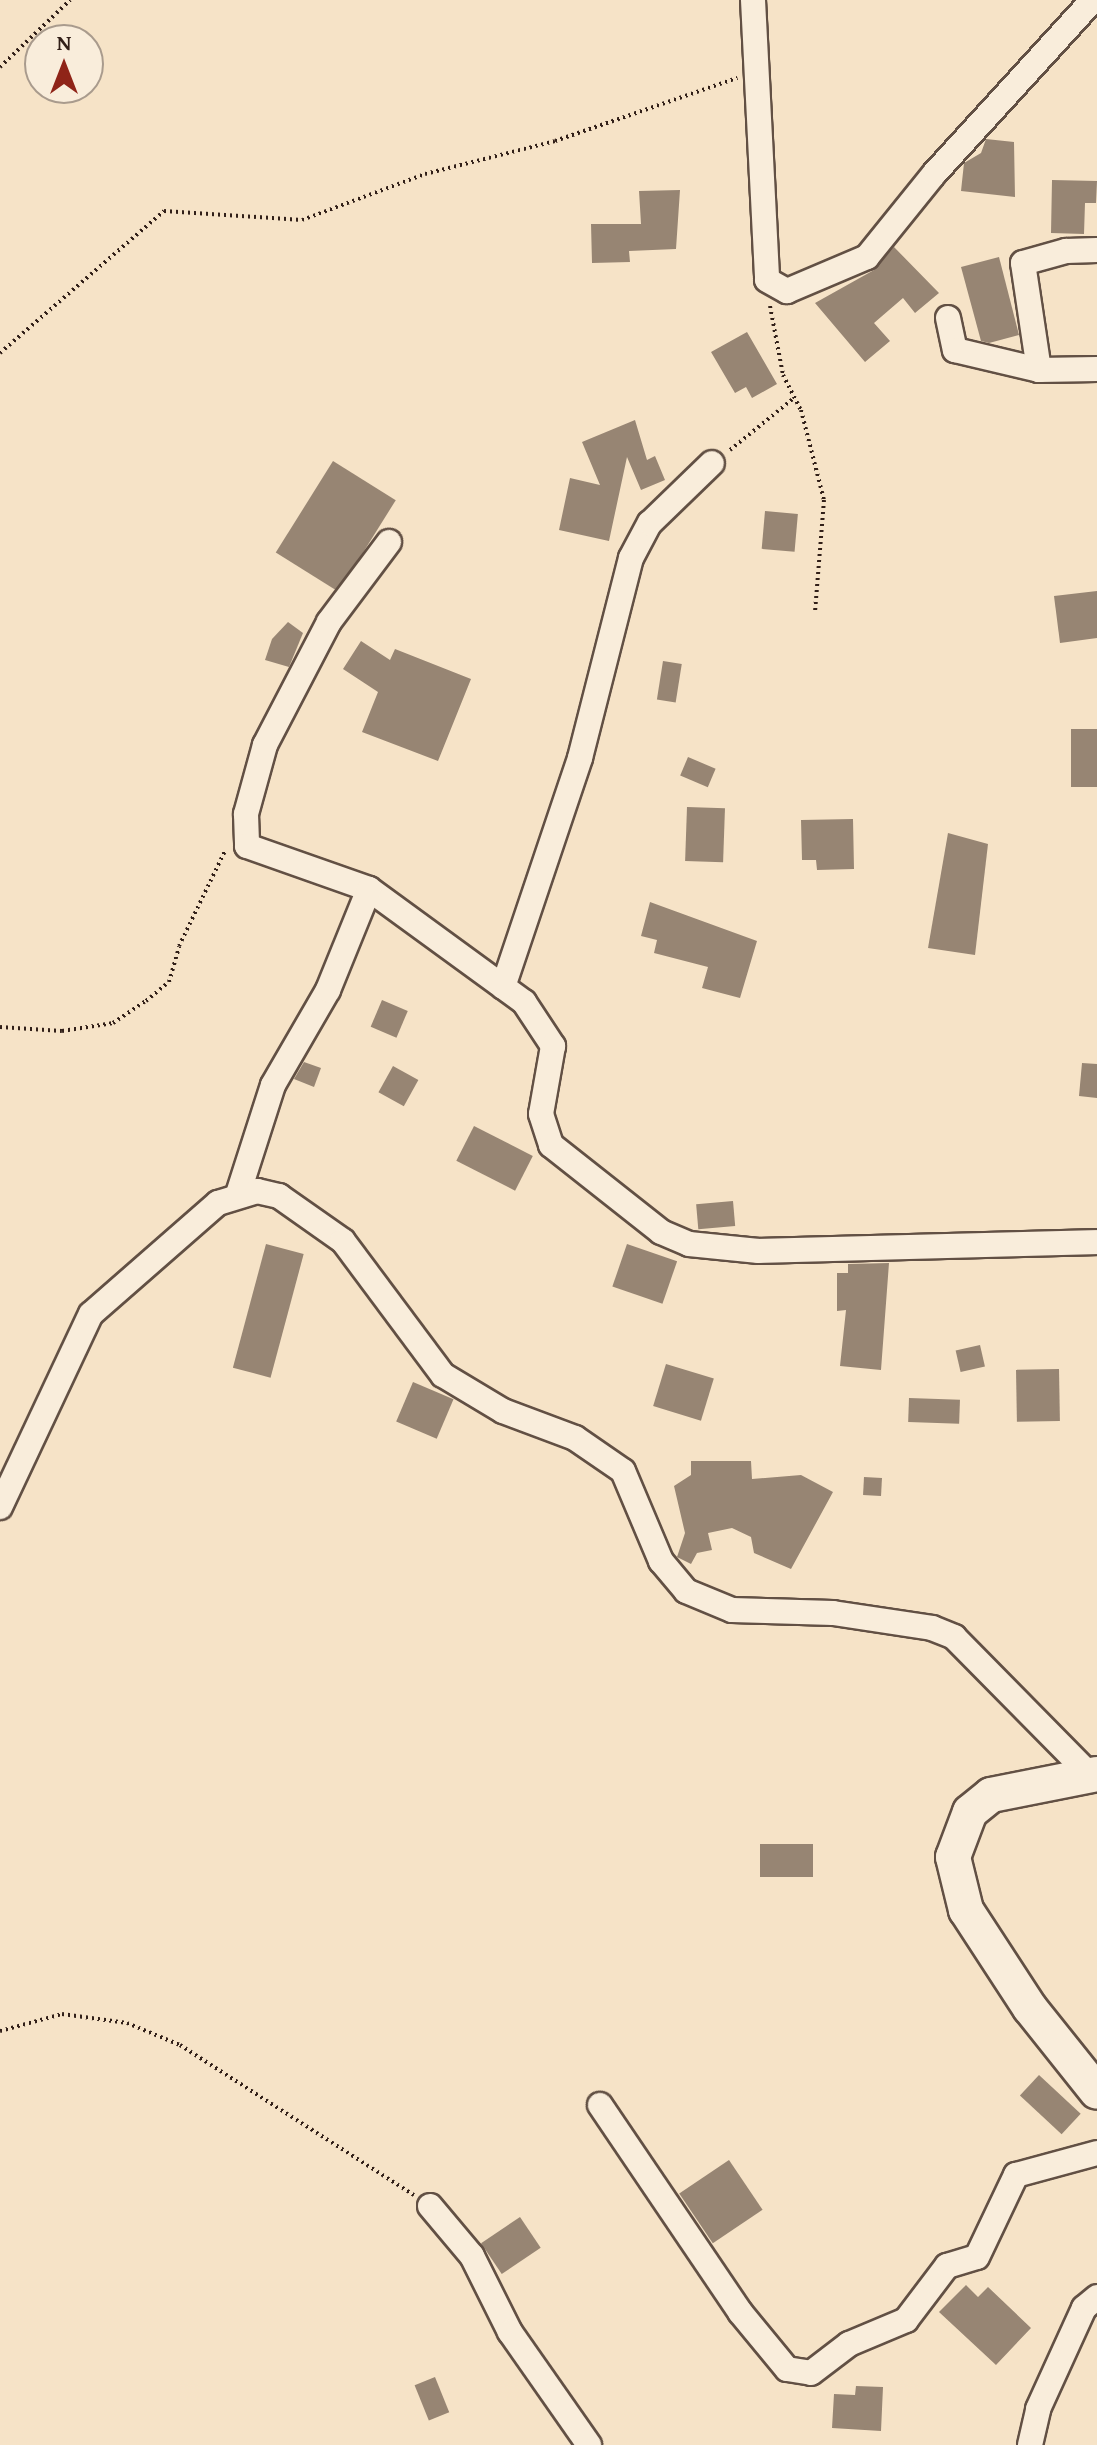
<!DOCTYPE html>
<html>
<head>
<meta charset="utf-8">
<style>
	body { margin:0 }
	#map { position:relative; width:1097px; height:2445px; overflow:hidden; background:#f6e3c7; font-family:"Gentium Book Plus",serif }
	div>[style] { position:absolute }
	.building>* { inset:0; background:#978573; transform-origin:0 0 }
	.path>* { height:4px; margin-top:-2px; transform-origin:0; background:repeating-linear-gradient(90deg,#311f18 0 2px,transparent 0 6px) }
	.roads { filter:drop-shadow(2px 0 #625044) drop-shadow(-2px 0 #625044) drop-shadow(0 2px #625044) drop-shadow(0 -2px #625044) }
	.street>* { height:24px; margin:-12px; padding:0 12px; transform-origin:12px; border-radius:12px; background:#f9eddb }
	.secondary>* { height:34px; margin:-17px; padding:0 17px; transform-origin:17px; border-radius:17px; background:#f9eddb }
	span { translate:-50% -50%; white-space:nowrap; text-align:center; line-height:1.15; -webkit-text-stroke:6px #f9eddb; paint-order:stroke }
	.north { position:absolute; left:24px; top:24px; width:80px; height:80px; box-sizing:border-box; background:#f9eddb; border:2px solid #a99b8d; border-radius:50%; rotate:0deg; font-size:22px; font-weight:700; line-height:32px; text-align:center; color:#311f18 }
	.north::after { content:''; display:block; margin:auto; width:28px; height:36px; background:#8f2418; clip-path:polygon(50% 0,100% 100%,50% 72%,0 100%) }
</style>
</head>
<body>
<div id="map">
	<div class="building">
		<i style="clip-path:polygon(986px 139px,1014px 142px,1015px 197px,961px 191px,964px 163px,981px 153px)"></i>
		<i style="clip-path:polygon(1052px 180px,1097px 181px,1096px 203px,1085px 203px,1084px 234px,1051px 233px)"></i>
		<i style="clip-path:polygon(680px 190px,676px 249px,629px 251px,630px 262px,592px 263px,591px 224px,641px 224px,639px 191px)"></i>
		<i style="clip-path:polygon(894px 247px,939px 293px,915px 313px,903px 298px,874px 323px,890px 341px,865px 362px,815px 303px,874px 270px)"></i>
		<i style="clip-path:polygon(999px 257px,1019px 335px,989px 343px,981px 341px,961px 267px)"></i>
		<i style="clip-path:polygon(747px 332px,777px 384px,752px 398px,746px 387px,735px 393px,711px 352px)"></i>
		<i style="clip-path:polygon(635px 420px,647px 460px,655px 456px,665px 480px,641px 490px,627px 457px,609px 541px,559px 530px,570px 478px,600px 485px,582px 442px)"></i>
		<i style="left:333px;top:461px;width:74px;height:108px;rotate:32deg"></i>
		<i style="left:765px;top:511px;width:33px;height:38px;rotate:5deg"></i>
		<i style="clip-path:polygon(1097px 591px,1097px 638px,1060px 643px,1054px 596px)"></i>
		<i style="clip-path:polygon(288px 622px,303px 633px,289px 667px,265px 660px,272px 639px)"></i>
		<i style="clip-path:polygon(361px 641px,390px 660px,395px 649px,471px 679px,438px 761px,362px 732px,378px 692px,343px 669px)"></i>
		<i style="left:663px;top:661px;width:19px;height:39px;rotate:9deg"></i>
		<i style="left:1097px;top:729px;width:58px;height:26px;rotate:90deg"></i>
		<i style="left:688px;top:757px;width:30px;height:20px;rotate:23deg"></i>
		<i style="left:687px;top:807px;width:38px;height:54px;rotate:2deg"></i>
		<i style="clip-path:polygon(853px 819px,854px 869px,817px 870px,816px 860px,802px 860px,801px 820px)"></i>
		<i style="clip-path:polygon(948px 833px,988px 844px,975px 955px,928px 948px)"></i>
		<i style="clip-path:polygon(650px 902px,757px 941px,740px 998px,702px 988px,708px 967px,654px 953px,657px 940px,641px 936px)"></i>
		<i style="left:382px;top:1000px;width:28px;height:29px;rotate:23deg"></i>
		<i style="clip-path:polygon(304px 1062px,321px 1068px,314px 1087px,294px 1079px)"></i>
		<i style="clip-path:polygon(1082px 1063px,1097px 1064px,1097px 1098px,1079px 1096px)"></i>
		<i style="left:393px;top:1066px;width:29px;height:30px;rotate:29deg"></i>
		<i style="left:474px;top:1126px;width:66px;height:39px;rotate:27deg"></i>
		<i style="left:733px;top:1201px;width:25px;height:37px;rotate:85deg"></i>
		<i style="left:266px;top:1244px;width:39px;height:128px;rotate:15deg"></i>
		<i style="left:627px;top:1244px;width:53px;height:45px;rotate:19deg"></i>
		<i style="clip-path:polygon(889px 1263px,881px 1370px,840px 1366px,846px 1310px,837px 1311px,837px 1273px,848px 1273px,848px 1264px)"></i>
		<i style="left:980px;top:1345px;width:22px;height:25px;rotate:77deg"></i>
		<i style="left:666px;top:1364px;width:50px;height:44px;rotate:17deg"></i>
		<i style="left:1059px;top:1369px;width:52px;height:43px;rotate:89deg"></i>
		<i style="left:413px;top:1382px;width:44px;height:43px;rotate:23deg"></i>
		<i style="left:909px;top:1398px;width:51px;height:24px;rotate:2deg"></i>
		<i style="clip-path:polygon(691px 1461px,751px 1461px,752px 1479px,801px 1475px,833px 1492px,791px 1569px,754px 1553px,751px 1537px,732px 1528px,708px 1533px,712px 1550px,697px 1553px,691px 1564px,677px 1557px,685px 1533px,674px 1486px,691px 1475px)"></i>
		<i style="left:864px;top:1477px;width:18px;height:18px;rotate:3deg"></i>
		<i style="left:760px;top:1844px;width:53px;height:33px"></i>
		<i style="left:1039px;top:2075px;width:57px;height:28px;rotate:43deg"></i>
		<i style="left:729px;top:2160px;width:60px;height:60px;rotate:56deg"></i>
		<i style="left:520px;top:2217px;width:37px;height:47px;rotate:56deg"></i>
		<i style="clip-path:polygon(966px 2285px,978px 2297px,988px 2287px,1031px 2328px,996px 2365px,939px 2312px)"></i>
		<i style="left:435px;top:2377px;width:38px;height:22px;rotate:68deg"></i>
		<i style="clip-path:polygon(856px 2386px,883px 2387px,881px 2431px,832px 2428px,834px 2394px,855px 2395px)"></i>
	</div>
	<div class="path">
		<i style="left:0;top:67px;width:97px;rotate:-43.7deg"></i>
		<i style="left:770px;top:306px;width:70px;rotate:79.3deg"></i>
		<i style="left:783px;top:375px;width:39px;rotate:63deg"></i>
		<i style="left:801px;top:410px;width:93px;rotate:75.7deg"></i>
		<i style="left:824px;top:500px;width:113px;rotate:94.6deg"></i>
		<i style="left:0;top:353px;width:217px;rotate:-40.9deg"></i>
		<i style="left:164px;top:211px;width:138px;rotate:3.7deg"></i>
		<i style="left:302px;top:220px;width:131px;rotate:-20.5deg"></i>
		<i style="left:425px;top:174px;width:134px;rotate:-14.2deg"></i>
		<i style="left:555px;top:141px;width:193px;rotate:-19.1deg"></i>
		<i style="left:730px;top:450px;width:82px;rotate:-39.1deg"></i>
		<i style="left:0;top:1027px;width:62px;rotate:3.7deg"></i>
		<i style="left:62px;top:1031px;width:52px;rotate:-8.9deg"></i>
		<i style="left:113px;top:1023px;width:40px;rotate:-34deg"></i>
		<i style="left:146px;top:1001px;width:30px;rotate:-40deg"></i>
		<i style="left:169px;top:982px;width:37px;rotate:-74deg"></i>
		<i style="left:179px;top:946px;width:106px;rotate:-64.2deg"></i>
		<i style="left:0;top:2031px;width:64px;rotate:-15.3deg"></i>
		<i style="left:62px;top:2014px;width:66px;rotate:7.9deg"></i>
		<i style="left:127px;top:2023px;width:57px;rotate:22.5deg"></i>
		<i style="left:180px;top:2045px;width:278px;rotate:32.7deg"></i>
	</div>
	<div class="roads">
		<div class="street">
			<i style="left:753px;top:0;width:280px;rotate:87.1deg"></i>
			<i style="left:767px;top:280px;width:23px;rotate:29deg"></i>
			<i style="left:787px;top:291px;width:87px;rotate:-23deg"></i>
			<i style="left:867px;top:257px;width:107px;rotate:-51.1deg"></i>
			<i style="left:934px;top:174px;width:236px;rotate:-47.6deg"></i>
			<i style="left:948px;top:318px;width:33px;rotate:78deg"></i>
			<i style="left:955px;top:350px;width:86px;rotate:13.4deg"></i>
			<i style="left:1039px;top:370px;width:58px;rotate:-1deg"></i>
			<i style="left:1039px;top:370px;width:108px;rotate:-98.5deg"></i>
			<i style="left:1023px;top:263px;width:45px;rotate:-15.6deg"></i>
			<i style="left:1066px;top:251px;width:31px;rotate:-2deg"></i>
			<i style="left:389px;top:542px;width:100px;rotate:126.9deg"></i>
			<i style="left:329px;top:622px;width:139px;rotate:117.5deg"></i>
			<i style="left:265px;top:745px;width:72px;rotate:105.4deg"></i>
			<i style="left:246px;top:814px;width:32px;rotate:88deg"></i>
			<i style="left:247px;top:846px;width:129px;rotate:19.4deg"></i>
			<i style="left:369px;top:889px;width:192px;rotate:36.1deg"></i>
			<i style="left:524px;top:1002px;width:53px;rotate:56.6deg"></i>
			<i style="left:553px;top:1046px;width:69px;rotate:100deg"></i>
			<i style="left:541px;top:1114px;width:33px;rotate:72deg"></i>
			<i style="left:551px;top:1145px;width:140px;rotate:38.3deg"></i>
			<i style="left:661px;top:1232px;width:30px;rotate:23deg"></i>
			<i style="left:689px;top:1244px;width:70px;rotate:5.7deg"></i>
			<i style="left:759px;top:1251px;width:338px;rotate:-1.5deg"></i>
			<i style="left:503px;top:987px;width:242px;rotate:-71.4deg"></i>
			<i style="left:580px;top:758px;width:206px;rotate:-75.7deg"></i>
			<i style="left:631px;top:558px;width:40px;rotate:-62deg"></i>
			<i style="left:650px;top:523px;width:86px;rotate:-44.1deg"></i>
			<i style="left:238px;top:1194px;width:114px;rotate:-72.2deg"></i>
			<i style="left:273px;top:1085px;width:110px;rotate:-59.9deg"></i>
			<i style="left:328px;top:990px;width:109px;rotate:-67.9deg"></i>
			<i style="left:0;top:1507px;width:213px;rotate:-64.8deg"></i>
			<i style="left:91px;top:1314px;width:169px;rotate:-41.2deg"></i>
			<i style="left:218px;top:1203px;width:41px;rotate:-17.1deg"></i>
			<i style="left:257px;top:1191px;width:23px;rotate:13deg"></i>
			<i style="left:279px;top:1196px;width:78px;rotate:35.1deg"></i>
			<i style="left:343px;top:1241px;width:167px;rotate:53.3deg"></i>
			<i style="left:443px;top:1375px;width:70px;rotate:31deg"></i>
			<i style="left:503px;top:1411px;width:77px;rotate:20.6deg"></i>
			<i style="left:575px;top:1438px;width:58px;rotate:34.5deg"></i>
			<i style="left:623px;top:1471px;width:98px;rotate:67.1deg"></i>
			<i style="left:661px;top:1561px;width:39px;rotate:50deg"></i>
			<i style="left:686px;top:1591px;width:50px;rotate:22.4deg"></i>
			<i style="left:732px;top:1610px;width:101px;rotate:1.7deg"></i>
			<i style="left:833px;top:1613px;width:100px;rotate:8.6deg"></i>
			<i style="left:932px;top:1628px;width:24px;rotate:22deg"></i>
			<i style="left:954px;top:1637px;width:195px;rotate:45.4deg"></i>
			<i style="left:600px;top:2105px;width:250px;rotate:55.9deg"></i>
			<i style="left:740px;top:2312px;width:74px;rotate:50.5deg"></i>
			<i style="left:787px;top:2369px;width:24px;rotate:9deg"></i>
			<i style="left:811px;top:2373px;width:48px;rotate:-37.3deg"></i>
			<i style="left:849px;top:2344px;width:62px;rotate:-22.8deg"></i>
			<i style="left:906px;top:2320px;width:68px;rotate:-52.8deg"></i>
			<i style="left:947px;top:2266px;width:31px;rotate:-17deg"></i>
			<i style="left:977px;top:2257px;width:91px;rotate:-64.6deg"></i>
			<i style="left:1016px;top:2175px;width:84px;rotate:-15.2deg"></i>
			<i style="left:430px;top:2206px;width:65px;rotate:50deg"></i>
			<i style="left:472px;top:2256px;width:85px;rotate:63.4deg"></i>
			<i style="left:510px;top:2332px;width:138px;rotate:55deg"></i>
			<i style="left:1030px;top:2445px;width:37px;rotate:-77deg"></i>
			<i style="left:1038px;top:2409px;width:111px;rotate:-65.5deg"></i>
			<i style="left:1084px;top:2308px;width:17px;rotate:-40deg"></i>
		</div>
		<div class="secondary">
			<i style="left:1097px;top:1774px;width:108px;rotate:168.8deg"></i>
			<i style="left:991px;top:1795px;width:27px;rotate:141deg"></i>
			<i style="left:970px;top:1812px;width:48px;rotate:110.7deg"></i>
			<i style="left:953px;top:1857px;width:55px;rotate:76.2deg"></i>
			<i style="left:966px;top:1910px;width:117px;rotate:56.9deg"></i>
			<i style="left:1030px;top:2008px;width:107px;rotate:51.4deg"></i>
		</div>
	</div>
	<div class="north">N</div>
</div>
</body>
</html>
